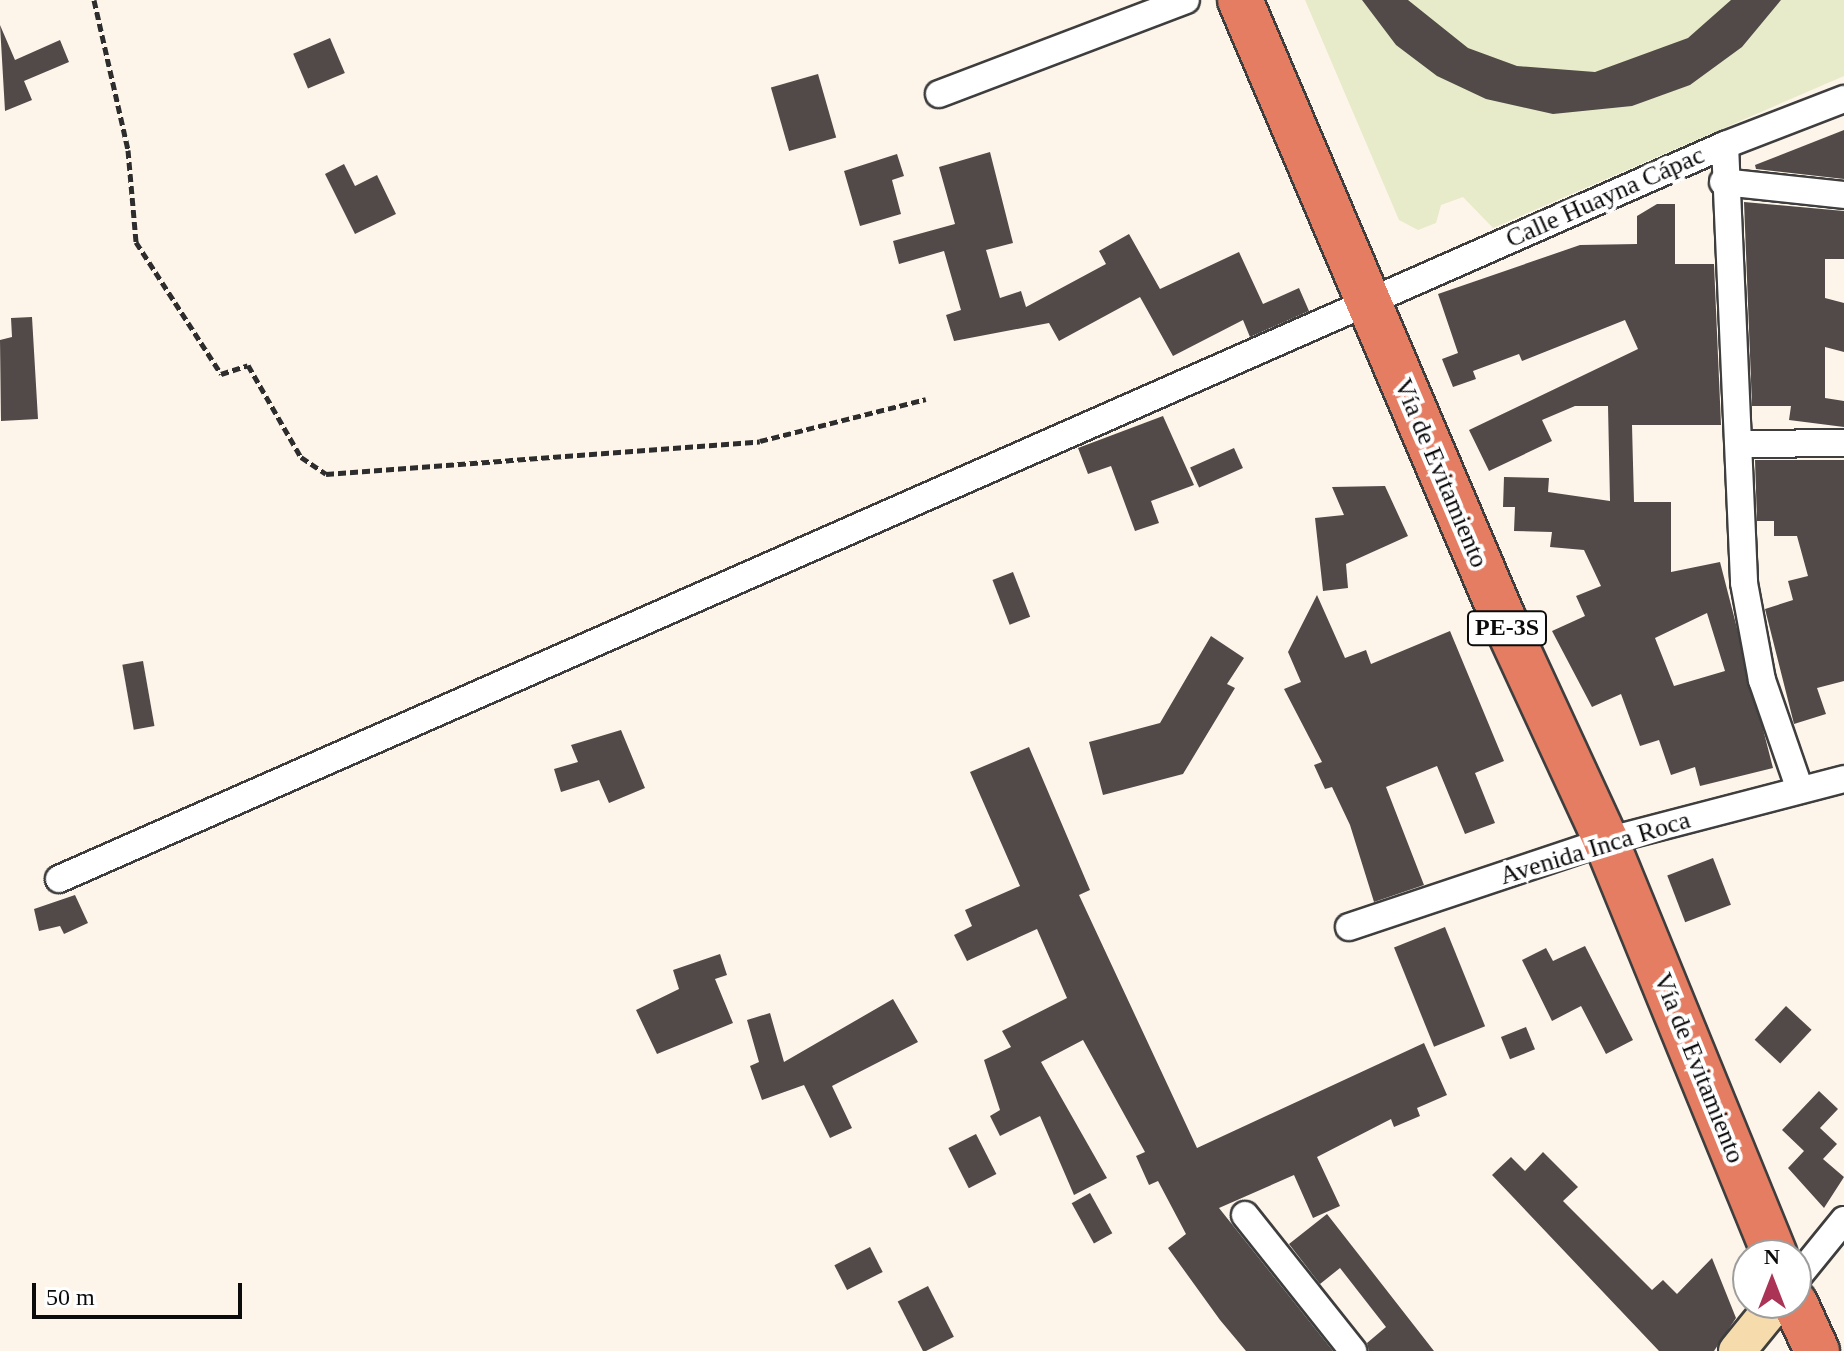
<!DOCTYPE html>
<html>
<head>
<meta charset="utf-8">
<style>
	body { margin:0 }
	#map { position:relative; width:1844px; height:1351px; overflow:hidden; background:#fdf5ea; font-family:Georgia,serif }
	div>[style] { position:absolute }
	.pitch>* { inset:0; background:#e7ebc9 }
	.building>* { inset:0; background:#524a48; transform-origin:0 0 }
	.path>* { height:5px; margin-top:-2.5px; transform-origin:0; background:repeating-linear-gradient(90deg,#2d2d2d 0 8px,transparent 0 12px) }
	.roads { filter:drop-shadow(2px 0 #3e3e3e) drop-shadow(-2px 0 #3e3e3e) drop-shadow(0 2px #3e3e3e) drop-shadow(0 -2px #3e3e3e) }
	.street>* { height:26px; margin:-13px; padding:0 13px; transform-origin:13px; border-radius:13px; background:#fff }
	.secondary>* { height:36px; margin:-18px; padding:0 18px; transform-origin:18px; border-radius:18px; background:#f6dcac }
	.highway>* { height:44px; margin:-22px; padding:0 22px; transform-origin:22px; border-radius:22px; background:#e47d61 }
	span { translate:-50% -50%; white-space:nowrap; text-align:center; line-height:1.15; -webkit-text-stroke:8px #fff; paint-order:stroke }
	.shield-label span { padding:2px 6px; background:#fff; border:2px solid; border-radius:6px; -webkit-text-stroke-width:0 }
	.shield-label { font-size:24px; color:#0b0b0b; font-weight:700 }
	.street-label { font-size:26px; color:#0b0b0b }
	.north { position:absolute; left:1732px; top:1239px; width:80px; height:80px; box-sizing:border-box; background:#fff; border:2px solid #9d9d9d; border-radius:50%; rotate:0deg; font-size:22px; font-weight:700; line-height:32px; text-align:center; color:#0b0b0b }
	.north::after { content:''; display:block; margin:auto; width:28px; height:36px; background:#aa3356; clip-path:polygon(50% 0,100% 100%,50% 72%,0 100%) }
	.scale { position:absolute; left:32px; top:1283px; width:210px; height:36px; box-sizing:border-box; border:4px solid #0b0b0b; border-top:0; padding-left:10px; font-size:24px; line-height:28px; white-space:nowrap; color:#0b0b0b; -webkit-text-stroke:6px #fff; paint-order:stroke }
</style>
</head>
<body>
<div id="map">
	<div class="pitch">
		<i style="clip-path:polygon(1305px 0,1844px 0,1844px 76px,1493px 228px,1463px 197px,1441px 205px,1436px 223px,1418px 230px,1399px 220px)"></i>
	</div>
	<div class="building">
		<i style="clip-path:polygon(1362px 0,1408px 0,1468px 48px,1517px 66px,1595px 72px,1688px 38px,1731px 0,1781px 0,1742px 47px,1690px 85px,1632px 106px,1553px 114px,1486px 99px,1437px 76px,1396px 45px)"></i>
		<i style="clip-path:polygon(0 25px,15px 60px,60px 40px,69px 62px,24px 81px,32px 100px,5px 111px)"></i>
		<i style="left:330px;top:38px;width:38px;height:40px;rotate:67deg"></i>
		<i style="left:818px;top:74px;width:66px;height:49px;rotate:74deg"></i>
		<i style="clip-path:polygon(1844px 130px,1844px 179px,1756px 169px,1755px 165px)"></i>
		<i style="clip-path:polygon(990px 152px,1013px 243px,986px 250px,1000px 298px,1021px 291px,1026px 307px,1106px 264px,1099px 251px,1129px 234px,1160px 289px,1239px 252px,1263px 304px,1299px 288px,1309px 311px,1250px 337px,1243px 320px,1173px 356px,1140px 297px,1059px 341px,1049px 323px,954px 341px,946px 315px,961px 310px,944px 251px,899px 264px,893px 241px,955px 224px,939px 167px)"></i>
		<i style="clip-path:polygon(897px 154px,904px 176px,892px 180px,901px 214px,860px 226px,844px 171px)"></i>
		<i style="clip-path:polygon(344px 164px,355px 186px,377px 175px,396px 214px,355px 234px,325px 174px)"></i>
		<i style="clip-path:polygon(1744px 202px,1844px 211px,1844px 259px,1825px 259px,1825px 298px,1844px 303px,1844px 352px,1825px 347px,1825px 398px,1844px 401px,1844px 427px,1789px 420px,1791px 406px,1752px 406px)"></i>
		<i style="clip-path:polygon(evenodd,1657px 204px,1675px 204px,1675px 264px,1714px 264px,1721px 425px,1632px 425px,1634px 502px,1671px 502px,1671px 572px,1720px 562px,1773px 768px,1700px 786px,1695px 767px,1671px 775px,1659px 740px,1640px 746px,1621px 694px,1592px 707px,1552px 631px,1585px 616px,1576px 596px,1601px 586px,1584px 550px,1550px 547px,1552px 532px,1514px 531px,1515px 507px,1503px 507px,1504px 477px,1549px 478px,1548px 492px,1610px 501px,1608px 406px,1575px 406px,1542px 420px,1552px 441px,1489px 471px,1469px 430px,1638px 349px,1625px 320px,1522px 361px,1519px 354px,1473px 371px,1476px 379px,1453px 387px,1442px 359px,1458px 353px,1438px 294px,1580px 245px,1637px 244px,1637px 216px,1657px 204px,1707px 613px,1725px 671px,1674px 686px,1655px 638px,1707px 613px)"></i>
		<i style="clip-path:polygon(32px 317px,38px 419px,1px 421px,0 340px,12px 337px,11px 318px)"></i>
		<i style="clip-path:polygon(1163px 416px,1194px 485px,1151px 501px,1159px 523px,1135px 531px,1111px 466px,1088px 474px,1078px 448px)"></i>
		<i style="left:1234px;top:448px;width:22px;height:48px;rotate:66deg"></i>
		<i style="clip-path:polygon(1755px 460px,1844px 460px,1844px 681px,1817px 688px,1826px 714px,1794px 724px,1765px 609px,1793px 600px,1788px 581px,1808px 576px,1797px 536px,1774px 536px,1774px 521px,1757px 521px)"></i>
		<i style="clip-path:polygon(1385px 486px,1408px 536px,1346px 564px,1348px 588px,1323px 591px,1315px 518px,1344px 515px,1332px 487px)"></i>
		<i style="left:1013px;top:572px;width:48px;height:22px;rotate:69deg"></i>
		<i style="clip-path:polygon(1317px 595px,1345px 658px,1366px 650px,1371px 664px,1450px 631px,1504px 761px,1475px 773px,1495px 823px,1465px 834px,1437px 766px,1386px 787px,1424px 885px,1374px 902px,1350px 825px,1332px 787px,1325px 789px,1314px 765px,1322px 762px,1284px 689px,1301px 682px,1288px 652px)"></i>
		<i style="clip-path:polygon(1211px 636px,1244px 658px,1227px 684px,1235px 688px,1183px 774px,1103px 795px,1089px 742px,1160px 723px)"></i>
		<i style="left:143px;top:661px;width:66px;height:21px;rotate:80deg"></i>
		<i style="clip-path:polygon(621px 730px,645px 788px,609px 803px,599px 780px,561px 792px,554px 769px,578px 762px,571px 745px)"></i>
		<i style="clip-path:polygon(1029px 747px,1090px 890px,1079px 895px,1197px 1148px,1424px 1043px,1447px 1095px,1417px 1108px,1420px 1116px,1394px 1127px,1391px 1119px,1317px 1157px,1340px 1206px,1313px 1218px,1294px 1175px,1219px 1208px,1333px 1351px,1246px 1351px,1220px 1320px,1168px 1248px,1186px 1234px,1158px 1181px,1149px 1185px,1136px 1156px,1145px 1152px,1083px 1040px,1041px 1062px,1107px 1178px,1074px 1195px,1040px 1116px,1000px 1136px,990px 1116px,1000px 1110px,984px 1060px,1011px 1047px,1002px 1031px,1067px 998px,1037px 929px,967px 961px,954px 935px,972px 926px,965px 910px,1020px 886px,970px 772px)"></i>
		<i style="left:1713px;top:858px;width:50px;height:49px;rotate:69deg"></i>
		<i style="clip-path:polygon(75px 895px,88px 923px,64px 934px,60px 926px,39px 931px,34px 909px)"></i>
		<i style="left:1445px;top:927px;width:107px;height:55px;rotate:68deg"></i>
		<i style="clip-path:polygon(1585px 946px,1633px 1040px,1606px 1054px,1581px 1006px,1552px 1021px,1522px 960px,1546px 948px,1553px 961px)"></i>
		<i style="clip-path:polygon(720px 954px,727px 975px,715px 979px,733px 1023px,657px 1054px,636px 1010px,679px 989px,673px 970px)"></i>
		<i style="clip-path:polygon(893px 999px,918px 1042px,832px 1086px,852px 1128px,830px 1138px,804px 1085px,762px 1100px,750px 1066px,759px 1062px,747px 1020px,770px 1013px,784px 1062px)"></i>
		<i style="left:1786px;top:1006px;width:35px;height:46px;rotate:43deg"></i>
		<i style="left:1526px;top:1027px;width:24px;height:27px;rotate:68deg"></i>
		<i style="clip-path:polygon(1819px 1091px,1838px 1109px,1820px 1128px,1837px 1144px,1823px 1159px,1844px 1177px,1824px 1208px,1788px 1168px,1804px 1151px,1782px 1130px)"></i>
		<i style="left:976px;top:1134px;width:45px;height:31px;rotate:63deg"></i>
		<i style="clip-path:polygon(1543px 1152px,1578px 1187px,1563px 1201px,1652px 1290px,1663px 1280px,1677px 1294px,1712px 1258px,1736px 1318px,1714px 1351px,1659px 1351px,1492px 1175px,1511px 1157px,1525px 1171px)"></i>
		<i style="left:1090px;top:1193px;width:46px;height:21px;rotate:61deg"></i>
		<i style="clip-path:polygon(1327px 1214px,1345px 1237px,1434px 1351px,1369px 1351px,1367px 1343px,1386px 1327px,1340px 1268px,1320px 1284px,1289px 1244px)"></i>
		<i style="left:870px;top:1247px;width:28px;height:40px;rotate:63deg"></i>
		<i style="left:928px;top:1286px;width:57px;height:34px;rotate:63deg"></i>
	</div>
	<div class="path">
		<i style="left:94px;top:0;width:154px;rotate:77.2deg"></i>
		<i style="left:128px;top:150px;width:92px;rotate:85deg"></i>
		<i style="left:136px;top:242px;width:157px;rotate:57.2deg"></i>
		<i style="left:221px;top:374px;width:28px;rotate:-18deg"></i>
		<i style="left:248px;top:365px;width:106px;rotate:60.1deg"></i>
		<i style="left:301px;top:457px;width:30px;rotate:34deg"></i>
		<i style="left:326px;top:474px;width:435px;rotate:-4.3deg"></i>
		<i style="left:760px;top:441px;width:171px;rotate:-14.2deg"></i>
	</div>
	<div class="roads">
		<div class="street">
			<i style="left:939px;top:94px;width:264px;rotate:-20.8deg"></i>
			<i style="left:1725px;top:145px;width:438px;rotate:87.5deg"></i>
			<i style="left:1744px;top:583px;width:99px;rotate:79.5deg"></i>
			<i style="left:1762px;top:680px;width:116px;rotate:70.9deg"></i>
			<i style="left:1723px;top:182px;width:122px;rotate:6.1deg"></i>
			<i style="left:1739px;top:444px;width:105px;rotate:-0.5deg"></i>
			<i style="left:59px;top:879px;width:1821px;rotate:-23.78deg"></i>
			<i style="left:1725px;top:145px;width:128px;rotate:-21.1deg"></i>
			<i style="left:1349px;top:927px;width:271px;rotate:-18.5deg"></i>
			<i style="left:1606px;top:841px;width:246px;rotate:-14.6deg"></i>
			<i style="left:1245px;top:1215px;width:174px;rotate:51.5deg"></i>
			<i style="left:1796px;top:1279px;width:76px;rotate:-50.9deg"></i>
		</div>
		<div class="secondary">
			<i style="left:1737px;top:1351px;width:62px;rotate:-50.9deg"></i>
		</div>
		<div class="highway">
			<i style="left:1240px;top:0;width:674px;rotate:66.94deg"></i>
			<i style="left:1504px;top:620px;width:243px;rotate:65.2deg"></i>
			<i style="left:1606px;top:841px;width:447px;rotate:67.8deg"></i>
			<i style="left:1795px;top:1303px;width:53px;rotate:65.4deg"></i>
		</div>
	</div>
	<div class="shield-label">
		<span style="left:1507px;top:628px">PE-3S</span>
	</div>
	<div class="street-label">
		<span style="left:1605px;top:197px;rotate:-24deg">Calle Huayna Cápac</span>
		<span style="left:1441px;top:473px;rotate:67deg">Vía de Evitamiento</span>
		<span style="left:1595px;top:848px;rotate:-17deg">Avenida Inca Roca</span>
		<span style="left:1699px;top:1068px;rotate:68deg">Vía de Evitamiento</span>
	</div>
	<div class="north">N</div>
	<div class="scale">50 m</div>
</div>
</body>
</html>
